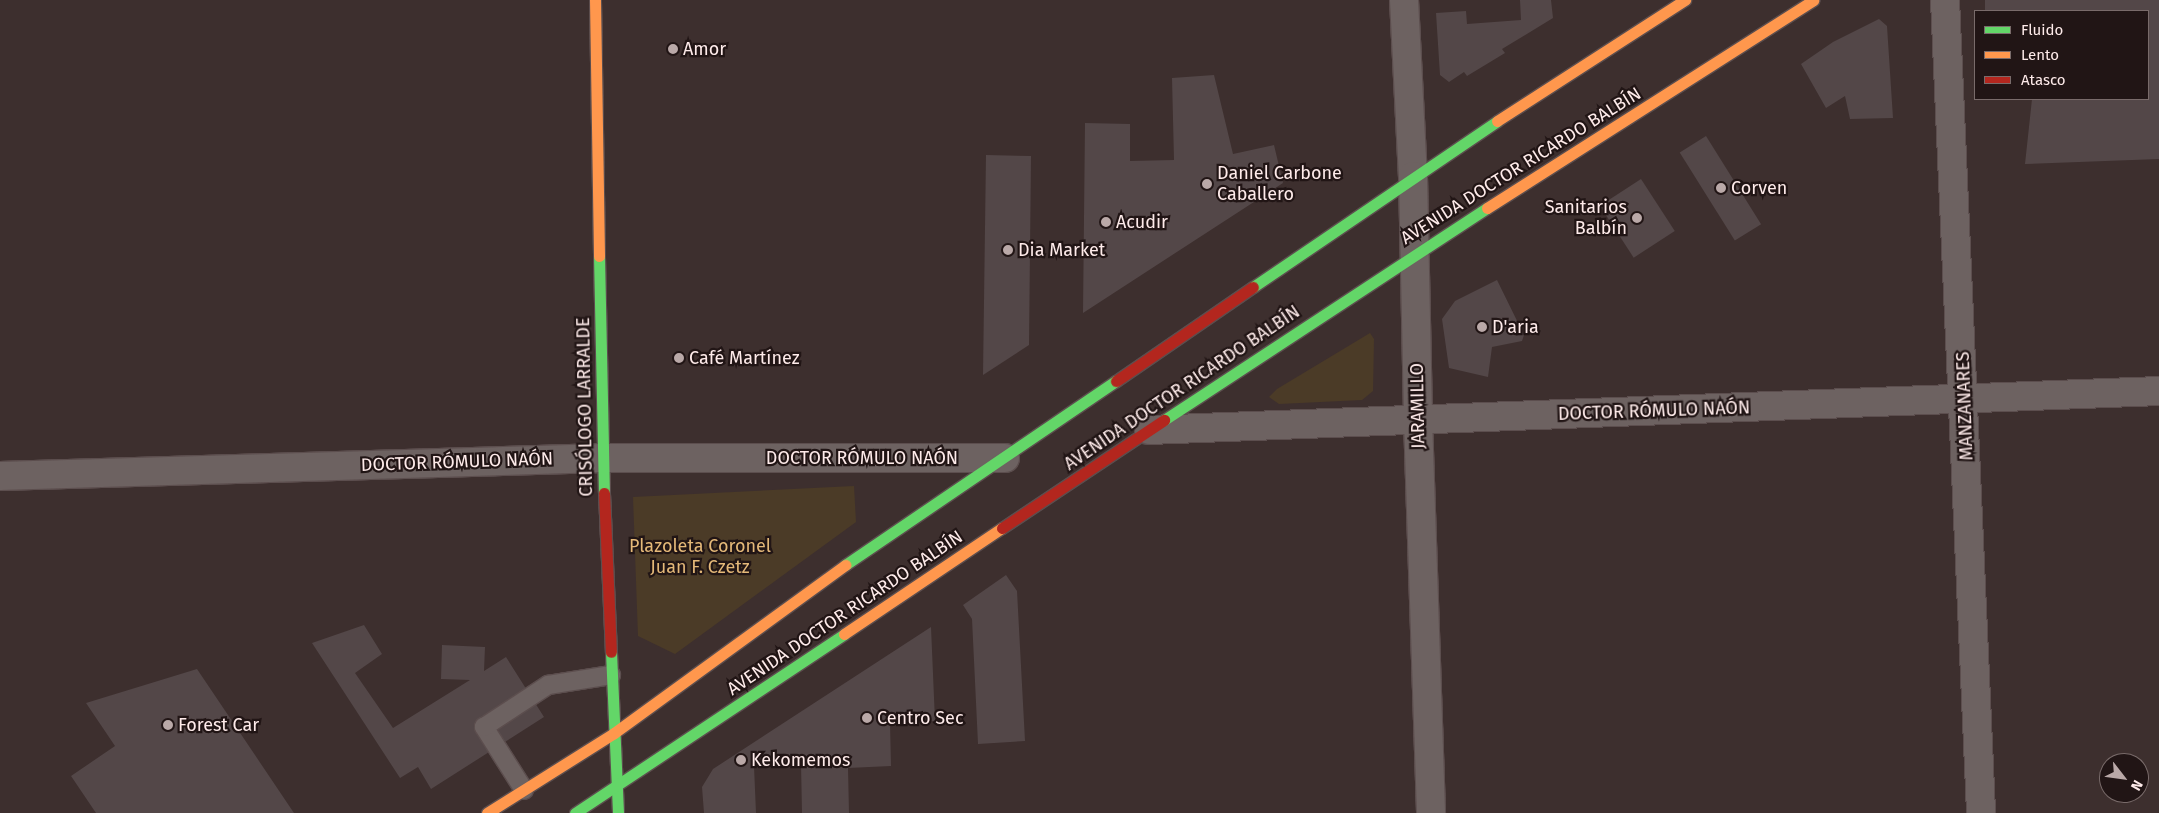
<!DOCTYPE html>
<html>
<head>
<meta charset="utf-8">
<style>
	body { margin:0 }
	#map { position:relative; width:2159px; height:813px; overflow:hidden; background:#3d2f2e; font-family:"Fira Sans",sans-serif }
	div>[style] { position:absolute }
	.green>* { inset:0; background:#4b3b27 }
	.building>* { inset:0; background:#534748; transform-origin:0 0 }
	.roads { filter:drop-shadow(1px 0 #5c4e4e) drop-shadow(-1px 0 #5c4e4e) drop-shadow(0 1px #5c4e4e) drop-shadow(0 -1px #5c4e4e) }
	.lane>* { height:18px; margin:-9px; padding:0 9px; transform-origin:9px; border-radius:9px; background:#6d6261 }
	.street>* { height:28px; margin:-14px; padding:0 14px; transform-origin:14px; border-radius:14px; background:#6d6261 }
	.fast>* { height:11px; margin:-5.5px; padding:0 5.5px; transform-origin:5.5px; border-radius:5.5px; background:#63d668 }
	.slow>* { height:11px; margin:-5.5px; padding:0 5.5px; transform-origin:5.5px; border-radius:5.5px; background:#ff974d }
	.jam>* { height:11px; margin:-5.5px; padding:0 5.5px; transform-origin:5.5px; border-radius:5.5px; background:#b3261e }
	.dots>* { width:14px; height:14px; translate:-50% -50%; box-sizing:border-box; border:2px solid #211515; border-radius:50% }
	span { translate:-50% -50%; white-space:nowrap; text-align:center; line-height:1.15; -webkit-text-stroke:4.5px #211515; paint-order:stroke }
	.poi-label { font-size:18px; color:#feebea }
	.left { translate:0 -50%; text-align:left }
	.right { translate:-100% -50%; text-align:right }
	.street-label { font-size:18px; color:#feebea }
	.park-label { font-size:18px; color:#e5b979 }
	.legend { position:absolute; left:1974px; top:10px; width:175px; height:90px; box-sizing:border-box; background:#211515; border:1px solid #796b6a; margin:0; padding:6px 9px; list-style:none; font-size:15px; color:#feebea }
	.legend li { display:flex; align-items:center; gap:10px; height:25px }
	.legend b { width:25px; border:1px solid #796b6a }
	.north { position:absolute; left:2099px; top:753px; width:50px; height:50px; box-sizing:border-box; background:#211515; border:1px solid #796b6a; border-radius:50%; rotate:120deg; font-size:14px; font-weight:700; line-height:20px; text-align:center; color:#feebea }
	.north::after { content:''; display:block; margin:auto; width:18px; height:22px; background:#baa9a8; clip-path:polygon(50% 0,100% 100%,50% 72%,0 100%) }
</style>
</head>
<body>
<div id="map">
	<div class="green">
		<i style="clip-path:polygon(1370px 333px,1374px 339px,1373px 391px,1362px 400px,1279px 404px,1269px 397px,1277px 389px)"></i>
		<i style="clip-path:polygon(854px 486px,856px 522px,675px 654px,638px 636px,633px 497px)"></i>
	</div>
	<div class="building">
		<i style="clip-path:polygon(1520px 0,1551px 0,1553px 18px,1502px 49px,1505px 53px,1467px 76px,1464px 72px,1449px 82px,1440px 75px,1436px 13px,1466px 11px,1467px 24px,1521px 20px)"></i>
		<i style="clip-path:polygon(1985px 0,2159px 0,2159px 159px,2025px 164px,2032px 99px,2148px 99px,2148px 11px,1985px 11px)"></i>
		<i style="clip-path:polygon(1879px 19px,1887px 26px,1893px 118px,1850px 119px,1845px 96px,1826px 108px,1801px 64px,1833px 42px)"></i>
		<i style="clip-path:polygon(1214px 75px,1233px 154px,1274px 145px,1283px 183px,1083px 313px,1085px 123px,1130px 124px,1130px 161px,1174px 160px,1172px 78px)"></i>
		<i style="left:1706px;top:136px;width:104px;height:31px;rotate:58deg"></i>
		<i style="clip-path:polygon(986px 155px,1031px 156px,1029px 345px,983px 375px)"></i>
		<i style="left:1641px;top:179px;width:62px;height:49px;rotate:57deg"></i>
		<i style="clip-path:polygon(1497px 280px,1524px 335px,1522px 341px,1492px 347px,1488px 377px,1449px 368px,1442px 319px,1455px 301px)"></i>
		<i style="clip-path:polygon(1006px 575px,1017px 591px,1025px 741px,978px 744px,972px 619px,963px 605px)"></i>
		<i style="clip-path:polygon(364px 625px,382px 654px,355px 673px,393px 728px,470px 680px,441px 679px,442px 645px,485px 647px,484px 671px,506px 657px,544px 717px,431px 789px,418px 767px,400px 778px,312px 643px)"></i>
		<i style="clip-path:polygon(931px 627px,935px 721px,890px 723px,891px 766px,848px 768px,849px 813px,802px 813px,801px 764px,754px 766px,756px 813px,704px 813px,702px 787px,713px 769px)"></i>
		<i style="clip-path:polygon(197px 669px,294px 813px,96px 813px,71px 776px,115px 746px,86px 703px)"></i>
	</div>
	<div class="roads">
		<div class="lane">
			<i style="left:524px;top:790px;width:75px;rotate:-122.4deg"></i>
			<i style="left:484px;top:727px;width:77px;rotate:-33.3deg"></i>
			<i style="left:548px;top:685px;width:64px;rotate:-9deg"></i>
		</div>
		<div class="street">
			<i style="left:1404px;top:0;width:176px;rotate:87.1deg"></i>
			<i style="left:1413px;top:176px;width:244px;rotate:88.8deg"></i>
			<i style="left:1418px;top:420px;width:393px;rotate:88.1deg"></i>
			<i style="left:1945px;top:0;width:814px;rotate:87.46deg"></i>
			<i style="left:1149px;top:430px;width:1011px;rotate:-2.21deg"></i>
			<i style="left:0;top:476px;width:603px;rotate:-1.71deg"></i>
			<i style="left:603px;top:458px;width:402px"></i>
		</div>
		<div class="fast">
			<i style="left:599px;top:256px;width:237px;rotate:88.8deg"></i>
			<i style="left:1253px;top:287px;width:295px;rotate:-34.2deg"></i>
			<i style="left:1164px;top:420px;width:386px;rotate:-33.3deg"></i>
			<i style="left:845px;top:565px;width:328px;rotate:-34.2deg"></i>
			<i style="left:611px;top:652px;width:161px;rotate:87.5deg"></i>
			<i style="left:575px;top:813px;width:323px;rotate:-33.6deg"></i>
		</div>
		<div class="slow">
			<i style="left:595px;top:0;width:256px;rotate:89.1deg"></i>
			<i style="left:1497px;top:121px;width:224px;rotate:-32.8deg"></i>
			<i style="left:1487px;top:208px;width:387px;rotate:-32.5deg"></i>
			<i style="left:844px;top:634px;width:190px;rotate:-33.9deg"></i>
			<i style="left:487px;top:813px;width:150px;rotate:-32.2deg"></i>
			<i style="left:614px;top:733px;width:286px;rotate:-36deg"></i>
		</div>
		<div class="jam">
			<i style="left:1116px;top:381px;width:166px;rotate:-34.5deg"></i>
			<i style="left:604px;top:493px;width:159px;rotate:87.5deg"></i>
			<i style="left:1002px;top:528px;width:195px;rotate:-33.7deg"></i>
		</div>
	</div>
	<div class="dots">
		<i style="left:673px;top:49px;background:#baa9a8"></i>
		<i style="left:1207px;top:184px;background:#baa9a8"></i>
		<i style="left:1721px;top:188px;background:#baa9a8"></i>
		<i style="left:1637px;top:218px;background:#baa9a8"></i>
		<i style="left:1106px;top:222px;background:#baa9a8"></i>
		<i style="left:1008px;top:250px;background:#baa9a8"></i>
		<i style="left:1482px;top:327px;background:#baa9a8"></i>
		<i style="left:679px;top:358px;background:#baa9a8"></i>
		<i style="left:867px;top:718px;background:#baa9a8"></i>
		<i style="left:168px;top:725px;background:#baa9a8"></i>
		<i style="left:741px;top:760px;background:#baa9a8"></i>
	</div>
	<div class="poi-label">
		<span class="left" style="left:683px;top:49px">Amor</span>
		<span class="left" style="left:1217px;top:184px">Daniel Carbone<br>Caballero</span>
		<span class="left" style="left:1731px;top:188px">Corven</span>
		<span class="right" style="left:1627px;top:218px">Sanitarios<br>Balbín</span>
		<span class="left" style="left:1116px;top:222px">Acudir</span>
		<span class="left" style="left:1018px;top:250px">Dia Market</span>
		<span class="left" style="left:1492px;top:327px">D'aria</span>
		<span class="left" style="left:689px;top:358px">Café Martínez</span>
		<span class="left" style="left:877px;top:718px">Centro Sec</span>
		<span class="left" style="left:178px;top:725px">Forest Car</span>
		<span class="left" style="left:751px;top:760px">Kekomemos</span>
	</div>
	<div class="street-label">
		<span style="left:1521px;top:166px;rotate:-32deg">AVENIDA DOCTOR RICARDO BALBÍN</span>
		<span style="left:1182px;top:388px;rotate:-34deg">AVENIDA DOCTOR RICARDO BALBÍN</span>
		<span style="left:1418px;top:406px;rotate:-91deg">JARAMILLO</span>
		<span style="left:1965px;top:406px;rotate:-92deg">MANZANARES</span>
		<span style="left:585px;top:407px;rotate:-91deg">CRISÓLOGO LARRALDE</span>
		<span style="left:1654px;top:411px;rotate:-2deg">DOCTOR RÓMULO NAÓN</span>
		<span style="left:862px;top:458px">DOCTOR RÓMULO NAÓN</span>
		<span style="left:457px;top:462px;rotate:-2deg">DOCTOR RÓMULO NAÓN</span>
		<span style="left:845px;top:613px;rotate:-34deg">AVENIDA DOCTOR RICARDO BALBÍN</span>
	</div>
	<div class="park-label">
		<span style="left:700px;top:557px">Plazoleta Coronel<br>Juan F. Czetz</span>
	</div>
	<ul class="legend">
	<li><b style="height:6px;background:#63d668"></b>Fluido</li>
	<li><b style="height:6px;background:#ff974d"></b>Lento</li>
	<li><b style="height:6px;background:#b3261e"></b>Atasco</li>
	</ul>
	<div class="north">N</div>
</div>
</body>
</html>
